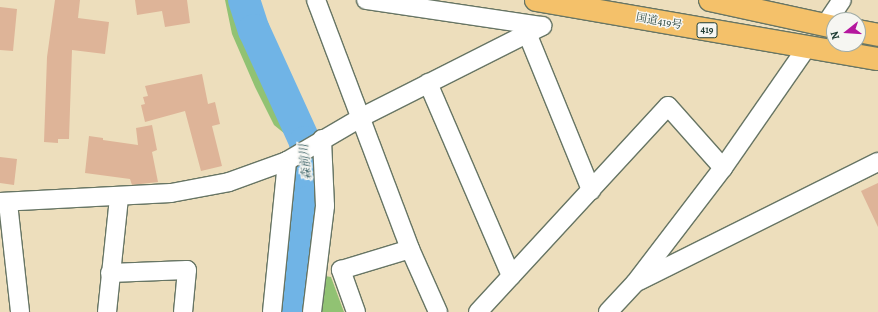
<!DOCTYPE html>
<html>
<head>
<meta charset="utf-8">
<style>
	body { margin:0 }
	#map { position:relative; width:878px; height:312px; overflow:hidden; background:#eddebc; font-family:Alegreya,"Noto Serif JP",serif }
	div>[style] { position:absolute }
	.green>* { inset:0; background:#91c273 }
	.river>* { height:32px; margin:-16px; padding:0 16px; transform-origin:16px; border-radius:16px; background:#70b4e6 }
	.building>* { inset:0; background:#deb498 }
	.roads { filter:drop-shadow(1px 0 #677564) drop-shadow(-1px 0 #677564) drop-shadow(0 1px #677564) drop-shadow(0 -1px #677564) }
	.street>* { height:18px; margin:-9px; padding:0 9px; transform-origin:9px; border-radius:9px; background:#fff }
	.highway>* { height:22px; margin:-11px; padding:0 11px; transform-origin:11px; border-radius:11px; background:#f4c16a }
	span { translate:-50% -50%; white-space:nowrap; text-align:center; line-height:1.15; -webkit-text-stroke:3px #f6f6f2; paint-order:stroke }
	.shield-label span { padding:1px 3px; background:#f6f6f2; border:1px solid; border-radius:3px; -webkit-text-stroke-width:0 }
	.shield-label { font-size:10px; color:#1f3d34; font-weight:700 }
	.street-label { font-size:11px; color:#1f3d34 }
	.water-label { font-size:12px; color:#335b60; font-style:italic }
	.north { position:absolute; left:826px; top:12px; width:40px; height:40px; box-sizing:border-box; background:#f6f6f2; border:1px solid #a0aca6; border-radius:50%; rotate:253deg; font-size:11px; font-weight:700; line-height:16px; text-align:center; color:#1f3d34 }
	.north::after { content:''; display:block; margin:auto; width:14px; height:18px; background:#b5179e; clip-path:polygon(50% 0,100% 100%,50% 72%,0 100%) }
</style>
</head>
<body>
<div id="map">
	<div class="green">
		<i style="clip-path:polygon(225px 0,241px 0,252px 32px,296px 127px,290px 138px,274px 125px,255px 87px,232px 34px)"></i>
		<i style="clip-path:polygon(319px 275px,331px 277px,344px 312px,314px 312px)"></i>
	</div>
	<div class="river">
		<i style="left:244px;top:0;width:32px;rotate:72deg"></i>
		<i style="left:254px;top:30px;width:123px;rotate:65.5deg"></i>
		<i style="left:305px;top:142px;width:30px;rotate:81deg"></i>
		<i style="left:310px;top:172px;width:30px;rotate:94deg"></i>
		<i style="left:308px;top:202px;width:111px;rotate:97.3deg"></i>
	</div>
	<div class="building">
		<i style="clip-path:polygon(55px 0,80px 0,78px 18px,109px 22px,105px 54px,72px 50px,69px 139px,58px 139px,58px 143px,44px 142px,47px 57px)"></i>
		<i style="clip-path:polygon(135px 0,187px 0,190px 23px,165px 27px,162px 11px,137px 15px)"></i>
		<i style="clip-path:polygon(0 7px,17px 9px,13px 51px,0 50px)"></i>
		<i style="clip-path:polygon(202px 74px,208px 104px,215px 102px,220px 124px,212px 126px,222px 166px,201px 171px,185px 111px,145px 122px,141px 105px,145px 104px,143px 97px,148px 96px,145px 86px)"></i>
		<i style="clip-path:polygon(152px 125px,157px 150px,152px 152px,158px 182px,132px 185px,130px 179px,85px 173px,89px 136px,103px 138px,103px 140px,138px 145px,136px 128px)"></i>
		<i style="clip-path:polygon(0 157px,17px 159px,14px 185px,0 183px)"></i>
		<i style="clip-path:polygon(878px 183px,878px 227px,861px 191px)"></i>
	</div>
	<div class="roads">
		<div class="street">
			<i style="left:316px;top:0;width:266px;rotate:69.3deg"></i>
			<i style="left:410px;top:249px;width:69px;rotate:66deg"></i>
			<i style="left:366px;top:0;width:178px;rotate:8.4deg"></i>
			<i style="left:825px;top:25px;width:30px;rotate:-56deg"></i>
			<i style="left:527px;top:33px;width:170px;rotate:67.8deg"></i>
			<i style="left:428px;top:83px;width:210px;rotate:66.7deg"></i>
			<i style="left:0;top:202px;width:171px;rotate:-3deg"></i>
			<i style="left:171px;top:193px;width:59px;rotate:-10.7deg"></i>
			<i style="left:229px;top:182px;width:62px;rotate:-19.9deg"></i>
			<i style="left:287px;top:161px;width:87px;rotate:-30.4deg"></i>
			<i style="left:362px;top:117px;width:202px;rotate:-26.8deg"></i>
			<i style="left:8px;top:203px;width:110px;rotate:83.7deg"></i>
			<i style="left:110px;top:273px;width:77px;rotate:-2.2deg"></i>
			<i style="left:187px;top:270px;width:42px;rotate:95.4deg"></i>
			<i style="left:639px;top:281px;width:267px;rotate:-26.5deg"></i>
			<i style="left:107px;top:312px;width:116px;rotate:-84deg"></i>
			<i style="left:272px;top:312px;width:152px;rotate:-84.3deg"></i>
			<i style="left:312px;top:312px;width:107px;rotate:-83deg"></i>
			<i style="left:325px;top:206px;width:67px;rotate:-92.6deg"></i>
			<i style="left:356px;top:312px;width:45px;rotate:-109.7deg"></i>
			<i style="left:341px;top:270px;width:72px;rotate:-16.9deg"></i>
			<i style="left:478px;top:312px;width:280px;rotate:-47.3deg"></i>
			<i style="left:668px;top:106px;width:83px;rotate:48.4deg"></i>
			<i style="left:608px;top:312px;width:40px;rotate:-47deg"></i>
			<i style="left:635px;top:283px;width:145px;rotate:-52.6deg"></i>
			<i style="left:723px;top:168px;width:147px;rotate:-55.2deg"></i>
		</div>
		<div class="highway">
			<i style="left:536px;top:0;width:347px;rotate:9.8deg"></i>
			<i style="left:710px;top:0;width:127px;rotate:12.3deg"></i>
			<i style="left:858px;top:31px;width:20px;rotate:11deg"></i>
		</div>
	</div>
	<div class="shield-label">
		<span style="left:707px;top:30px">419</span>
	</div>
	<div class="street-label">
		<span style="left:659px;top:22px;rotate:10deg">国道419号</span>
	</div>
	<div class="water-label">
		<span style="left:306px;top:162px;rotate:-96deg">森前川</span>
	</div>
	<div class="north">N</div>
</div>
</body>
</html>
